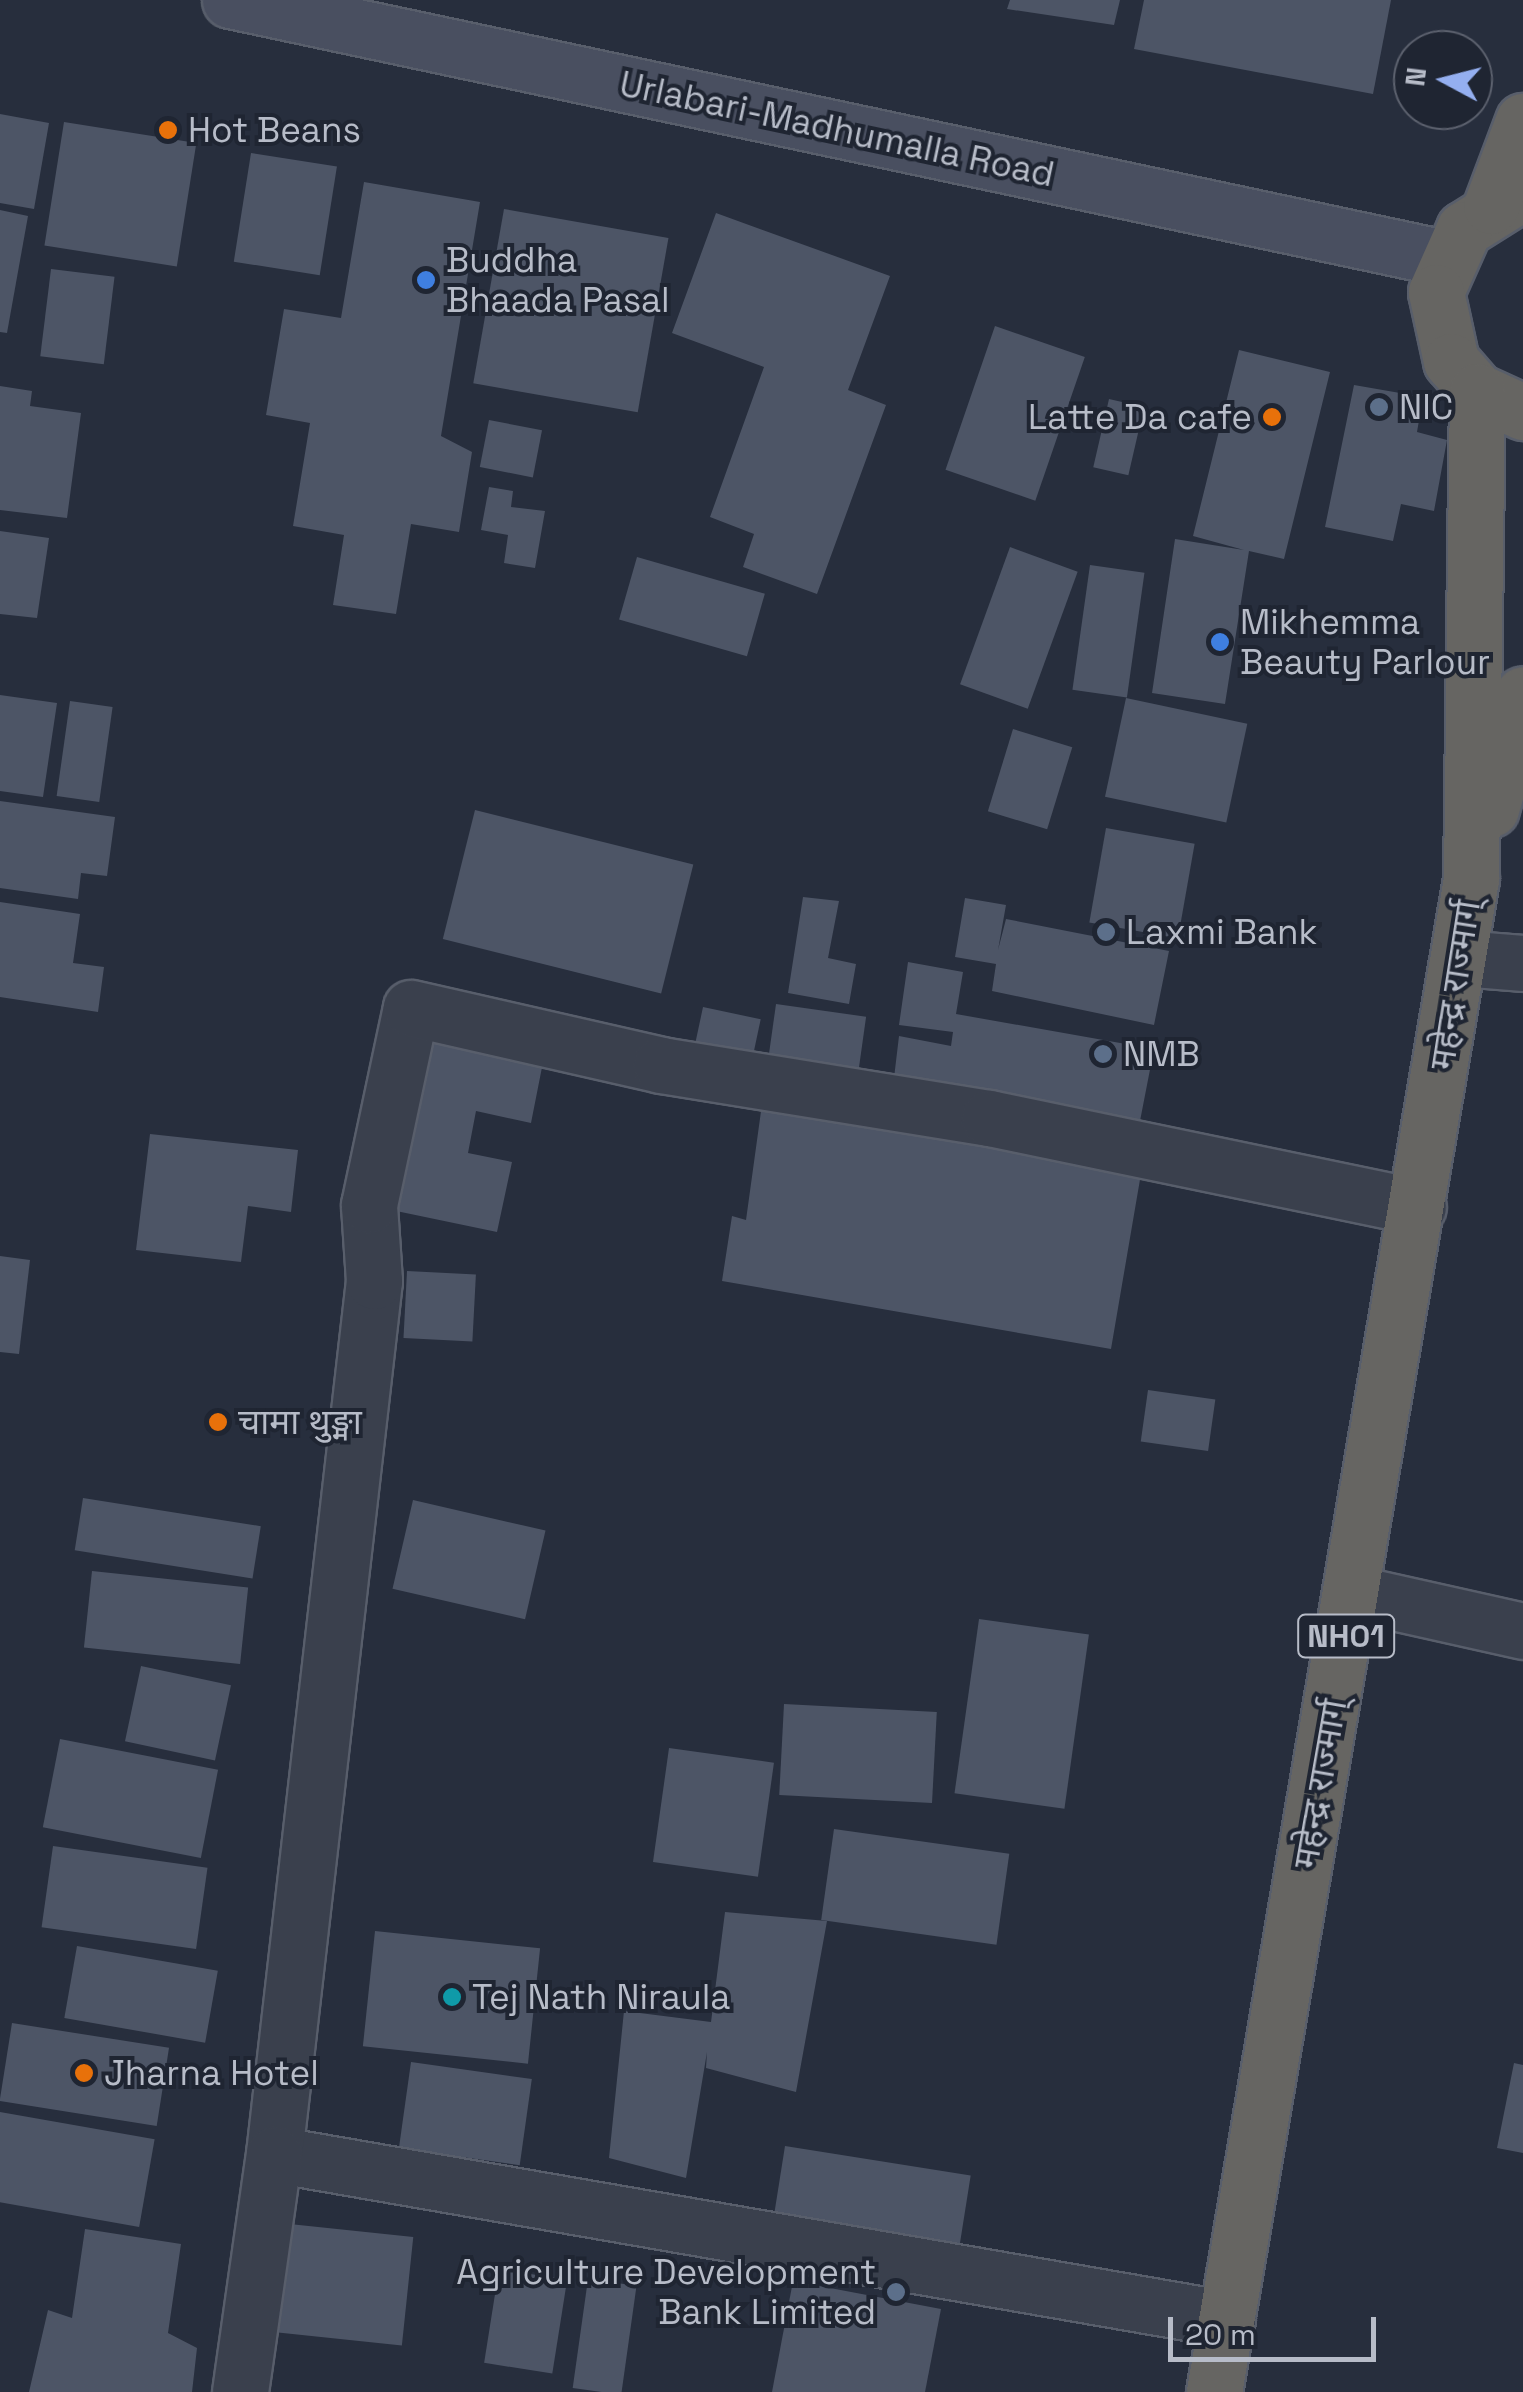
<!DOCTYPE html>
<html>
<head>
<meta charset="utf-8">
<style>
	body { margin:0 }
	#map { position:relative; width:1523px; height:2392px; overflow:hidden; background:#272e3d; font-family:"Space Grotesk","Noto Sans Devanagari",sans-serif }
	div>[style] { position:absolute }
	.building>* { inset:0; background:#4d5566; transform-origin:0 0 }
	.roads { filter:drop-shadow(2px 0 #585e6b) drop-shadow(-2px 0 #585e6b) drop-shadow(0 2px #585e6b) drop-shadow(0 -2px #585e6b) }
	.minor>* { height:55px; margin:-27.5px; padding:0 27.5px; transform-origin:27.5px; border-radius:27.5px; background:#3a404d }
	.tertiary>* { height:55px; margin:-27.5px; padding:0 27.5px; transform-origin:27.5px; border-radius:27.5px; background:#3a404d }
	.secondary>* { height:55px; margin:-27.5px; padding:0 27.5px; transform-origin:27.5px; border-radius:27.5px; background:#494f60 }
	.trunk>* { height:55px; margin:-27.5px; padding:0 27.5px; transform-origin:27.5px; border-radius:27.5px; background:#666562 }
	.dots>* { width:28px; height:28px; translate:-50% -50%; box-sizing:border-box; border:5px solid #1f2532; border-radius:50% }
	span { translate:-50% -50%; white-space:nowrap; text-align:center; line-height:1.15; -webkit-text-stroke:8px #1f2532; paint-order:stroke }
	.shield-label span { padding:2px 8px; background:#1f2532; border:2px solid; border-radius:8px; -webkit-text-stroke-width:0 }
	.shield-label { font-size:32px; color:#b7bcc8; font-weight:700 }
	.street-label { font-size:35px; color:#b7bcc8 }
	.poi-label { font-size:35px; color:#b7bcc8 }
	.left { translate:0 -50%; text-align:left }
	.right { translate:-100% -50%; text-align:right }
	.north { position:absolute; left:1393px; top:30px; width:100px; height:100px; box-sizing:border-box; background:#1f2532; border:2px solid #5c616e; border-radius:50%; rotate:277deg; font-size:28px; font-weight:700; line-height:40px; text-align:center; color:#b7bcc8 }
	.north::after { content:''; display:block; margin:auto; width:35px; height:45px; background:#94aff0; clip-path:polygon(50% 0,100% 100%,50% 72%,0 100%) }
	.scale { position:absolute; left:1168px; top:2317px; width:208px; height:45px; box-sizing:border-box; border:5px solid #b7bcc8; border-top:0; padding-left:12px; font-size:30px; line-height:35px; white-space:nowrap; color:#b7bcc8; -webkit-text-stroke:8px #1f2532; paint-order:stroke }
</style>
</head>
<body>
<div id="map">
	<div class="building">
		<i style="clip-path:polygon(1010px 0,1120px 0,1114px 25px,1007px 9px)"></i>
		<i style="clip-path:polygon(1144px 0,1391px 0,1373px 94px,1134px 49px)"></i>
		<i style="clip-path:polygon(0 114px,49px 123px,34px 209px,0 203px)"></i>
		<i style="left:64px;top:122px;width:134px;height:125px;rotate:9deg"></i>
		<i style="left:251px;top:153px;width:87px;height:110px;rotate:9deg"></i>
		<i style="clip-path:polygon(364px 182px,480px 202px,441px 436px,472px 452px,459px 532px,411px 524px,396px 614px,333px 605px,344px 535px,293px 526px,310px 423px,266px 415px,284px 309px,341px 318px)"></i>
		<i style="left:504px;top:209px;width:167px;height:177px;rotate:10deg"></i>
		<i style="clip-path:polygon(0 210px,28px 216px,7px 333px,0 332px)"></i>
		<i style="clip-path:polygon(716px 213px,890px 276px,848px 390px,886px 405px,817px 594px,743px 567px,754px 534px,710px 517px,764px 367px,672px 333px)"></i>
		<i style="left:51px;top:269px;width:64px;height:88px;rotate:7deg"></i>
		<i style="left:995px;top:326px;width:95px;height:152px;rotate:19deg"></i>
		<i style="clip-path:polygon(1239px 350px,1330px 372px,1284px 559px,1249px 551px,1225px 704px,1152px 693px,1175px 539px,1244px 550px,1193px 536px)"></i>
		<i style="clip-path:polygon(1354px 385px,1423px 397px,1417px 432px,1447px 440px,1434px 511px,1401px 504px,1393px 541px,1325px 527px)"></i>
		<i style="clip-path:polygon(0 386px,32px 391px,30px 406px,81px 413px,67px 518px,0 510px)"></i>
		<i style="left:1109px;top:399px;width:36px;height:70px;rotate:13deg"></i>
		<i style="left:489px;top:420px;width:54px;height:48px;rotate:11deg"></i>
		<i style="clip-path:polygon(489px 487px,513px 491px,511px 507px,545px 511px,535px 568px,504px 563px,508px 535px,481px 530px)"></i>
		<i style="clip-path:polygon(0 531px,49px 538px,37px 618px,0 614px)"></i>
		<i style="left:1010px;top:547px;width:72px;height:146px;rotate:20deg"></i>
		<i style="left:637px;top:557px;width:133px;height:65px;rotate:16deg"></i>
		<i style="left:1090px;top:565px;width:55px;height:126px;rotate:8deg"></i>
		<i style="clip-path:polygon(0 695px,57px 703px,43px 797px,0 791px)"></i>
		<i style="left:1126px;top:698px;width:124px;height:101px;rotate:12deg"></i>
		<i style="left:70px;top:701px;width:43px;height:96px;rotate:8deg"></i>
		<i style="left:1013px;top:729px;width:62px;height:86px;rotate:17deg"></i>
		<i style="clip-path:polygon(0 801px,115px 817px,107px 876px,81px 873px,78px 899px,0 888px)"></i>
		<i style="left:475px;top:810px;width:225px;height:133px;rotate:14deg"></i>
		<i style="left:1106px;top:828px;width:90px;height:96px;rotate:10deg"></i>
		<i style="clip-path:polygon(803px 897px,839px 901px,828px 958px,856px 964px,849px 1004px,788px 993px)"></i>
		<i style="clip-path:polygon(965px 898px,1006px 905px,998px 950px,1006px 919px,1169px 951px,1154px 1025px,992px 991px,996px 964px,955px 957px)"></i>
		<i style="clip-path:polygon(0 902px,80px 914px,73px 963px,104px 967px,98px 1012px,0 997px)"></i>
		<i style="clip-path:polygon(908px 962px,963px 972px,956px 1014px,1154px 1049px,1140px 1121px,894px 1078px,899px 1036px,951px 1046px,953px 1032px,899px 1025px)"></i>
		<i style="left:776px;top:1004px;width:91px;height:65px;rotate:8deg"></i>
		<i style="left:703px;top:1007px;width:59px;height:42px;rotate:12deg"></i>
		<i style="clip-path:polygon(416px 1021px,546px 1047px,531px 1123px,476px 1111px,468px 1153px,512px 1162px,497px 1232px,377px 1207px)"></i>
		<i style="clip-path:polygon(762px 1104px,1143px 1162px,1111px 1349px,722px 1281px,732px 1216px,746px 1220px)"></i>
		<i style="clip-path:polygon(150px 1134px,298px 1150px,291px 1212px,248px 1206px,241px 1262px,136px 1250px)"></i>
		<i style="clip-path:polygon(0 1256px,30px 1260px,19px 1354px,0 1352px)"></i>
		<i style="left:407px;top:1271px;width:69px;height:67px;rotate:3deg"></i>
		<i style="left:1148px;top:1390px;width:68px;height:52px;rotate:8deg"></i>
		<i style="left:83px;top:1498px;width:180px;height:53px;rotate:9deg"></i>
		<i style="left:413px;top:1500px;width:136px;height:91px;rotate:13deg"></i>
		<i style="left:92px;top:1571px;width:157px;height:77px;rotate:6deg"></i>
		<i style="left:979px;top:1619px;width:111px;height:176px;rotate:8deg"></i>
		<i style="left:141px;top:1666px;width:92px;height:77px;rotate:12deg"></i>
		<i style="left:784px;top:1704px;width:153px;height:91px;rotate:3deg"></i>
		<i style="left:60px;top:1739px;width:161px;height:90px;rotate:11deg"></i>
		<i style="left:669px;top:1748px;width:106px;height:115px;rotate:8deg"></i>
		<i style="left:834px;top:1829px;width:177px;height:92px;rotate:8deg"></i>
		<i style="left:53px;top:1846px;width:156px;height:82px;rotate:8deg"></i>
		<i style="clip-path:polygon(725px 1912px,827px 1921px,796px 2092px,706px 2068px,707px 2052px,686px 2178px,609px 2158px,624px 2011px,711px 2022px)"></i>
		<i style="left:375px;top:1931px;width:166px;height:116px;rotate:6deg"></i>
		<i style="left:77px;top:1946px;width:143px;height:73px;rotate:10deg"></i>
		<i style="left:12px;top:2023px;width:159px;height:79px;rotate:9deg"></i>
		<i style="left:411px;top:2062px;width:122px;height:87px;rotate:8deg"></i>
		<i style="clip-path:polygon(1514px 2063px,1523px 2065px,1523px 2153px,1497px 2148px)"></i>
		<i style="left:0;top:2112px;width:157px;height:89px;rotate:10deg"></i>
		<i style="left:785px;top:2146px;width:188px;height:75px;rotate:9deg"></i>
		<i style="left:280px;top:2223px;width:134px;height:109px;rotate:6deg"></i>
		<i style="clip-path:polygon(85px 2229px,181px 2244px,168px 2333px,197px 2348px,192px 2392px,29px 2392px,48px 2310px,72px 2318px)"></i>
		<i style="left:499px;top:2269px;width:69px;height:95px;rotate:9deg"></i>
		<i style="left:588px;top:2279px;width:49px;height:110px;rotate:8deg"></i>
		<i style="clip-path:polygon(793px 2281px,941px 2309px,925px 2392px,772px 2392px)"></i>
	</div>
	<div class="roads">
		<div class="minor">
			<i style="left:1461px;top:958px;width:62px;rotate:4.6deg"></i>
			<i style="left:1227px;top:2319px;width:967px;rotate:-170.18deg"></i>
			<i style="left:274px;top:2154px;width:879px;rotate:-83.47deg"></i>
			<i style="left:374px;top:1281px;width:76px;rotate:-93.8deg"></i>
			<i style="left:369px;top:1205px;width:201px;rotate:-78deg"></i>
			<i style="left:411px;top:1008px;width:256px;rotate:12.8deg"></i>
			<i style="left:661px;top:1065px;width:332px;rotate:9.2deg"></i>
			<i style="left:989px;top:1118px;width:438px;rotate:11.7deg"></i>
			<i style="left:240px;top:2392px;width:240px;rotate:-81.9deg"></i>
		</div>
		<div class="tertiary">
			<i style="left:1353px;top:1593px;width:174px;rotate:12.6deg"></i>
		</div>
		<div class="secondary">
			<i style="left:230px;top:0;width:1241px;rotate:12deg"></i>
		</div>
		<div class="trunk">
			<i style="left:1523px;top:192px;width:70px;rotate:147.9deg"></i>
			<i style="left:1464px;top:229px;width:69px;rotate:114deg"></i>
			<i style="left:1436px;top:292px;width:71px;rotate:77.7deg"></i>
			<i style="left:1451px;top:361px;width:40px;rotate:49deg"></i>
			<i style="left:1477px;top:391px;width:51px;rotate:24.5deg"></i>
			<i style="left:1491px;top:206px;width:91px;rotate:-69.4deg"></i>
			<i style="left:1491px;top:809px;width:119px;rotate:-74.5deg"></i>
			<i style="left:1214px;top:2392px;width:1535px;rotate:-80.36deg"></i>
			<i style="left:1471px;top:879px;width:488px;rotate:-89.3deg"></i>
		</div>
	</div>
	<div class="dots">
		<i style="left:168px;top:130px;background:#e8710a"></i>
		<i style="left:426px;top:280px;background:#3f7fe0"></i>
		<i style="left:1379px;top:407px;background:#5c6f8a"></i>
		<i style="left:1272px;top:417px;background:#e8710a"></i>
		<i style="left:1220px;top:642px;background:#3f7fe0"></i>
		<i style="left:1106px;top:932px;background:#5c6f8a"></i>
		<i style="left:1103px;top:1054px;background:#5c6f8a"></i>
		<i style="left:218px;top:1422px;background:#e8710a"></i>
		<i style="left:452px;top:1997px;background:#0f9aa8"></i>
		<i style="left:84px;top:2073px;background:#e8710a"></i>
		<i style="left:896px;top:2292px;background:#5c6f8a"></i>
	</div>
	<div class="shield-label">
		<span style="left:1346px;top:1636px">NH01</span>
	</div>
	<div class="street-label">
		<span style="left:837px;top:129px;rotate:12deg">Urlabari-Madhumalla Road</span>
		<span style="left:1455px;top:985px;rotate:-81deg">महेन्द्र राज्मार्ग्</span>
		<span style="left:1320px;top:1784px;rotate:-80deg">महेन्द्र राज्मार्ग्</span>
	</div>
	<div class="poi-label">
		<span class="left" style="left:188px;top:130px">Hot Beans</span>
		<span class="left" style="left:446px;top:280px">Buddha<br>Bhaada Pasal</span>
		<span class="left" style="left:1399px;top:407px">NIC</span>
		<span class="right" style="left:1252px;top:417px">Latte Da cafe</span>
		<span class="left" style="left:1240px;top:642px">Mikhemma<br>Beauty Parlour</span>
		<span class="left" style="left:1126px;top:932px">Laxmi Bank</span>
		<span class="left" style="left:1123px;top:1054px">NMB</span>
		<span class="left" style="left:238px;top:1422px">चामा थुङ्मा</span>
		<span class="left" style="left:472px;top:1997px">Tej Nath Niraula</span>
		<span class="left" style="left:104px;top:2073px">Jharna Hotel</span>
		<span class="right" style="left:876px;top:2292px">Agriculture Development<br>Bank Limited</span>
	</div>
	<div class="north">N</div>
	<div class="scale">20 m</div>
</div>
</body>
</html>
